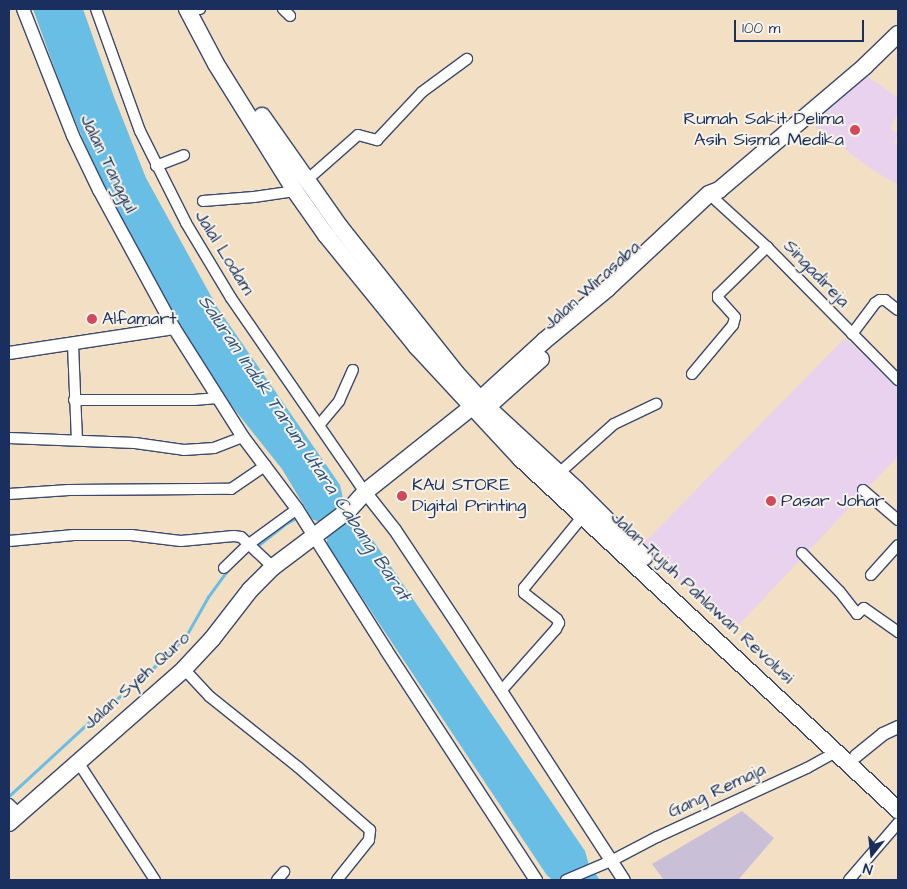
<!DOCTYPE html>
<html>
<head>
<meta charset="utf-8">
<style>
	body { margin:0 }
	#map { position:relative; width:907px; height:889px; overflow:hidden; background:#f3dfc3; font-family:"Architects Daughter",sans-serif }
	div>[style] { position:absolute }
	.built>* { inset:0; background:#e8d2ee }
	.industrial>* { inset:0; background:#c9bfd7 }
	.water>* { inset:0; background:#68bee5 }
	.stream>* { height:2.5px; margin:-1.25px; padding:0 1.25px; transform-origin:1.25px; border-radius:1.25px; background:#68bee5 }
	.roads { filter:drop-shadow(1px 0 #3b496d) drop-shadow(-1px 0 #3b496d) drop-shadow(0 1px #3b496d) drop-shadow(0 -1px #3b496d) }
	.minor>* { height:10px; margin:-5px; padding:0 5px; transform-origin:5px; border-radius:5px; background:#fff }
	.tertiary>* { height:12px; margin:-6px; padding:0 6px; transform-origin:6px; border-radius:6px; background:#fff }
	.primary>* { height:16px; margin:-8px; padding:0 8px; transform-origin:8px; border-radius:8px; background:#fff }
	.dots>* { width:14px; height:14px; translate:-50% -50%; box-sizing:border-box; border:2px solid #f7f3e8; border-radius:50% }
	span { translate:-50% -50%; white-space:nowrap; text-align:center; line-height:1.15; -webkit-text-stroke:4px #f7f3e8; paint-order:stroke }
	.poi-label { font-size:18px; color:#1b2f5e }
	.right { translate:-100% -50%; text-align:right }
	.left { translate:0 -50%; text-align:left }
	.street-label { font-size:18px; color:#1b2f5e }
	.water-label { font-size:19px; color:#2e5380; font-style:italic }
	.frame { position:absolute; inset:0; border:10px solid #1b2f5e; pointer-events:none }
	.north { position:absolute; left:847px; top:829px; width:50px; height:50px; -webkit-text-stroke:4px #f7f3e8; paint-order:stroke; rotate:196deg; font-size:14px; font-weight:700; line-height:20px; text-align:center; color:#1b2f5e }
	.north::after { content:''; display:block; margin:auto; width:18px; height:22px; background:#1b2f5e; clip-path:polygon(50% 0,100% 100%,50% 72%,0 100%) }
	.scale { position:absolute; left:734px; top:20px; width:130px; height:22px; box-sizing:border-box; border:2px solid #1b2f5e; border-top:0; padding-left:6px; font-size:15px; line-height:18px; white-space:nowrap; color:#1b2f5e; -webkit-text-stroke:4px #f7f3e8; paint-order:stroke }
</style>
</head>
<body>
<div id="map">
	<div class="built">
		<i style="clip-path:polygon(863px 73px,898px 98px,898px 113px,890px 129px,898px 133px,894px 142px,898px 146px,898px 185px,871px 169px,807px 120px)"></i>
		<i style="clip-path:polygon(845px 338px,898px 385px,898px 456px,734px 630px,641px 546px)"></i>
	</div>
	<div class="industrial">
		<i style="clip-path:polygon(742px 811px,774px 838px,738px 880px,664px 880px,652px 864px)"></i>
	</div>
	<div class="water">
		<i style="clip-path:polygon(33px 9px,83px 9px,114px 97px,146px 178px,217px 307px,340px 485px,344px 503px,353px 521px,368px 533px,585px 851px,589px 865px,600px 880px,552px 880px,546px 874px,327px 545px,327px 538px,319px 522px,312px 519px,282px 469px,223px 395px,177px 325px,102px 185px,63px 92px)"></i>
	</div>
	<div class="stream">
		<i style="left:256px;top:547px;width:39px;rotate:-38deg"></i>
		<i style="left:287px;top:523px;width:13px;rotate:-29deg"></i>
		<i style="left:9px;top:796px;width:108px;rotate:-42.7deg"></i>
		<i style="left:88px;top:723px;width:80px;rotate:-39.9deg"></i>
		<i style="left:149px;top:672px;width:52px;rotate:-44.2deg"></i>
		<i style="left:186px;top:636px;width:45px;rotate:-60.6deg"></i>
		<i style="left:208px;top:597px;width:32px;rotate:-54deg"></i>
	</div>
	<div class="roads">
		<div class="minor">
			<i style="left:96px;top:9px;width:130px;rotate:70.2deg"></i>
			<i style="left:140px;top:131px;width:103px;rotate:63.4deg"></i>
			<i style="left:186px;top:223px;width:87px;rotate:59deg"></i>
			<i style="left:231px;top:298px;width:236px;rotate:55.4deg"></i>
			<i style="left:199px;top:9px;width:1px"></i>
			<i style="left:283px;top:9px;width:10px;rotate:45deg"></i>
			<i style="left:156px;top:166px;width:30px;rotate:-21deg"></i>
			<i style="left:307px;top:180px;width:68px;rotate:-41.4deg"></i>
			<i style="left:358px;top:135px;width:20px;rotate:15deg"></i>
			<i style="left:377px;top:140px;width:66px;rotate:-46.8deg"></i>
			<i style="left:422px;top:92px;width:56px;rotate:-36.3deg"></i>
			<i style="left:709px;top:194px;width:79px;rotate:42.4deg"></i>
			<i style="left:767px;top:247px;width:187px;rotate:45.4deg"></i>
			<i style="left:203px;top:201px;width:51px;rotate:-4.5deg"></i>
			<i style="left:254px;top:197px;width:41px;rotate:-8.3deg"></i>
			<i style="left:852px;top:334px;width:39px;rotate:-53deg"></i>
			<i style="left:875px;top:303px;width:6px;rotate:-31deg"></i>
			<i style="left:880px;top:300px;width:5px"></i>
			<i style="left:885px;top:300px;width:16px;rotate:38deg"></i>
			<i style="left:73px;top:345px;width:95px;rotate:87.6deg"></i>
			<i style="left:692px;top:374px;width:64px;rotate:-50.1deg"></i>
			<i style="left:733px;top:325px;width:8px;rotate:-76deg"></i>
			<i style="left:735px;top:317px;width:25px;rotate:-132deg"></i>
			<i style="left:718px;top:298px;width:3px;rotate:-90deg"></i>
			<i style="left:718px;top:295px;width:69px;rotate:-44.4deg"></i>
			<i style="left:74px;top:400px;width:120px"></i>
			<i style="left:194px;top:400px;width:24px;rotate:-5deg"></i>
			<i style="left:320px;top:424px;width:30px;rotate:-50deg"></i>
			<i style="left:339px;top:401px;width:34px;rotate:-66deg"></i>
			<i style="left:9px;top:438px;width:126px;rotate:2.3deg"></i>
			<i style="left:135px;top:443px;width:49px;rotate:8.1deg"></i>
			<i style="left:184px;top:450px;width:30px;rotate:-4deg"></i>
			<i style="left:214px;top:448px;width:31px;rotate:-21deg"></i>
			<i style="left:558px;top:474px;width:75px;rotate:-41.8deg"></i>
			<i style="left:614px;top:424px;width:47px;rotate:-25.5deg"></i>
			<i style="left:863px;top:490px;width:46px;rotate:40.6deg"></i>
			<i style="left:9px;top:494px;width:60px;rotate:-3.8deg"></i>
			<i style="left:69px;top:490px;width:162px;rotate:-0.4deg"></i>
			<i style="left:231px;top:489px;width:42px;rotate:-34.4deg"></i>
			<i style="left:9px;top:541px;width:65px;rotate:-5.3deg"></i>
			<i style="left:74px;top:535px;width:57px"></i>
			<i style="left:131px;top:535px;width:50px;rotate:6.8deg"></i>
			<i style="left:181px;top:541px;width:53px;rotate:-5.4deg"></i>
			<i style="left:234px;top:536px;width:7px;rotate:8deg"></i>
			<i style="left:241px;top:537px;width:44px;rotate:43.2deg"></i>
			<i style="left:802px;top:553px;width:54px;rotate:45.7deg"></i>
			<i style="left:840px;top:592px;width:28px;rotate:52deg"></i>
			<i style="left:857px;top:614px;width:9px;rotate:-41deg"></i>
			<i style="left:864px;top:608px;width:42px;rotate:35.2deg"></i>
			<i style="left:224px;top:568px;width:35px;rotate:-44deg"></i>
			<i style="left:249px;top:544px;width:59px;rotate:-36.1deg"></i>
			<i style="left:871px;top:575px;width:40px;rotate:-48deg"></i>
			<i style="left:184px;top:669px;width:37px;rotate:47deg"></i>
			<i style="left:209px;top:696px;width:114px;rotate:38.6deg"></i>
			<i style="left:298px;top:767px;width:96px;rotate:41.2deg"></i>
			<i style="left:370px;top:830px;width:10px;rotate:96deg"></i>
			<i style="left:369px;top:840px;width:51px;rotate:128.7deg"></i>
			<i style="left:501px;top:691px;width:83px;rotate:-48.4deg"></i>
			<i style="left:556px;top:629px;width:7px;rotate:-63deg"></i>
			<i style="left:559px;top:623px;width:4px;rotate:-117deg"></i>
			<i style="left:557px;top:619px;width:42px;rotate:-141.8deg"></i>
			<i style="left:524px;top:593px;width:5px;rotate:-90deg"></i>
			<i style="left:524px;top:588px;width:93px;rotate:-50.7deg"></i>
			<i style="left:78px;top:762px;width:141px;rotate:56.9deg"></i>
			<i style="left:9px;top:804px;width:14px;rotate:45deg"></i>
			<i style="left:277px;top:880px;width:11px;rotate:-49deg"></i>
			<i style="left:566px;top:880px;width:49px;rotate:-22.9deg"></i>
			<i style="left:611px;top:861px;width:52px;rotate:-27.6deg"></i>
			<i style="left:657px;top:837px;width:165px;rotate:-24.7deg"></i>
			<i style="left:807px;top:768px;width:33px;rotate:-29deg"></i>
			<i style="left:849px;top:880px;width:75px;rotate:-49.3deg"></i>
		</div>
		<div class="tertiary">
			<i style="left:23px;top:9px;width:136px;rotate:68.5deg"></i>
			<i style="left:73px;top:136px;width:60px;rotate:64.3deg"></i>
			<i style="left:99px;top:190px;width:157px;rotate:61.5deg"></i>
			<i style="left:174px;top:328px;width:129px;rotate:57.7deg"></i>
			<i style="left:243px;top:437px;width:90px;rotate:53.1deg"></i>
			<i style="left:297px;top:509px;width:167px;rotate:57.7deg"></i>
			<i style="left:386px;top:650px;width:275px;rotate:56.9deg"></i>
			<i style="left:9px;top:353px;width:167px;rotate:-8.6deg"></i>
			<i style="left:365px;top:492px;width:48px;rotate:51.7deg"></i>
			<i style="left:395px;top:530px;width:121px;rotate:56.4deg"></i>
			<i style="left:462px;top:631px;width:297px;rotate:57deg"></i>
			<i style="left:856px;top:756px;width:35px;rotate:-39deg"></i>
			<i style="left:883px;top:734px;width:17px;rotate:-25deg"></i>
		</div>
		<div class="primary">
			<i style="left:187px;top:9px;width:62px;rotate:62.2deg"></i>
			<i style="left:216px;top:64px;width:150px;rotate:58.1deg"></i>
			<i style="left:295px;top:191px;width:54px;rotate:54.8deg"></i>
			<i style="left:326px;top:235px;width:144px;rotate:50.9deg"></i>
			<i style="left:417px;top:347px;width:151px;rotate:47.1deg"></i>
			<i style="left:520px;top:458px;width:517px;rotate:42.96deg"></i>
			<i style="left:262px;top:116px;width:136px;rotate:54.9deg"></i>
			<i style="left:340px;top:227px;width:186px;rotate:51.5deg"></i>
			<i style="left:456px;top:373px;width:46px;rotate:47.6deg"></i>
			<i style="left:487px;top:407px;width:122px;rotate:42.7deg"></i>
			<i style="left:577px;top:490px;width:95px;rotate:45deg"></i>
			<i style="left:485px;top:409px;width:75px;rotate:-41.8deg"></i>
			<i style="left:9px;top:823px;width:233px;rotate:-41.3deg"></i>
			<i style="left:184px;top:669px;width:41px;rotate:-47deg"></i>
			<i style="left:212px;top:639px;width:62px;rotate:-52.2deg"></i>
			<i style="left:250px;top:590px;width:33px;rotate:-45deg"></i>
			<i style="left:273px;top:567px;width:95px;rotate:-36.9deg"></i>
			<i style="left:349px;top:510px;width:24px;rotate:-48deg"></i>
			<i style="left:365px;top:492px;width:137px;rotate:-38.5deg"></i>
			<i style="left:472px;top:407px;width:98px;rotate:-42.5deg"></i>
			<i style="left:544px;top:341px;width:82px;rotate:-39.5deg"></i>
			<i style="left:607px;top:289px;width:139px;rotate:-43deg"></i>
			<i style="left:709px;top:194px;width:11px;rotate:-22deg"></i>
			<i style="left:719px;top:190px;width:192px;rotate:-40.3deg"></i>
			<i style="left:865px;top:66px;width:46px;rotate:-44.1deg"></i>
		</div>
	</div>
	<div class="dots">
		<i style="left:855px;top:130px;background:#d1495b"></i>
		<i style="left:92px;top:319px;background:#d1495b"></i>
		<i style="left:402px;top:496px;background:#d1495b"></i>
		<i style="left:771px;top:501px;background:#d1495b"></i>
	</div>
	<div class="poi-label">
		<span class="right" style="left:844px;top:130px">Rumah Sakit Delima<br>Asih Sisma Medika</span>
		<span class="left" style="left:102px;top:319px">Alfamart</span>
		<span class="left" style="left:412px;top:496px">KAU STORE<br>Digital Printing</span>
		<span class="left" style="left:781px;top:501px">Pasar Johar</span>
	</div>
	<div class="street-label">
		<span style="left:108px;top:164px;rotate:64deg">Jalan Tanggul</span>
		<span style="left:224px;top:253px;rotate:58deg">Jalal Lodam</span>
		<span style="left:816px;top:274px;rotate:46deg">Singadireja</span>
		<span style="left:592px;top:286px;rotate:-42deg">Jalan Wirasaba</span>
		<span style="left:702px;top:598px;rotate:43deg">Jalan Tujuh Pahlawan Revolusi</span>
		<span style="left:137px;top:681px;rotate:-42deg">Jalan Syeh Quro</span>
		<span style="left:717px;top:791px;rotate:-25deg">Gang Remaja</span>
	</div>
	<div class="water-label">
		<span style="left:304px;top:448px;rotate:56deg">Saluran Induk Tarum Utara Cabang Barat</span>
	</div>
	<div class="frame"></div>
	<div class="north">N</div>
	<div class="scale">100 m</div>
</div>
</body>
</html>
